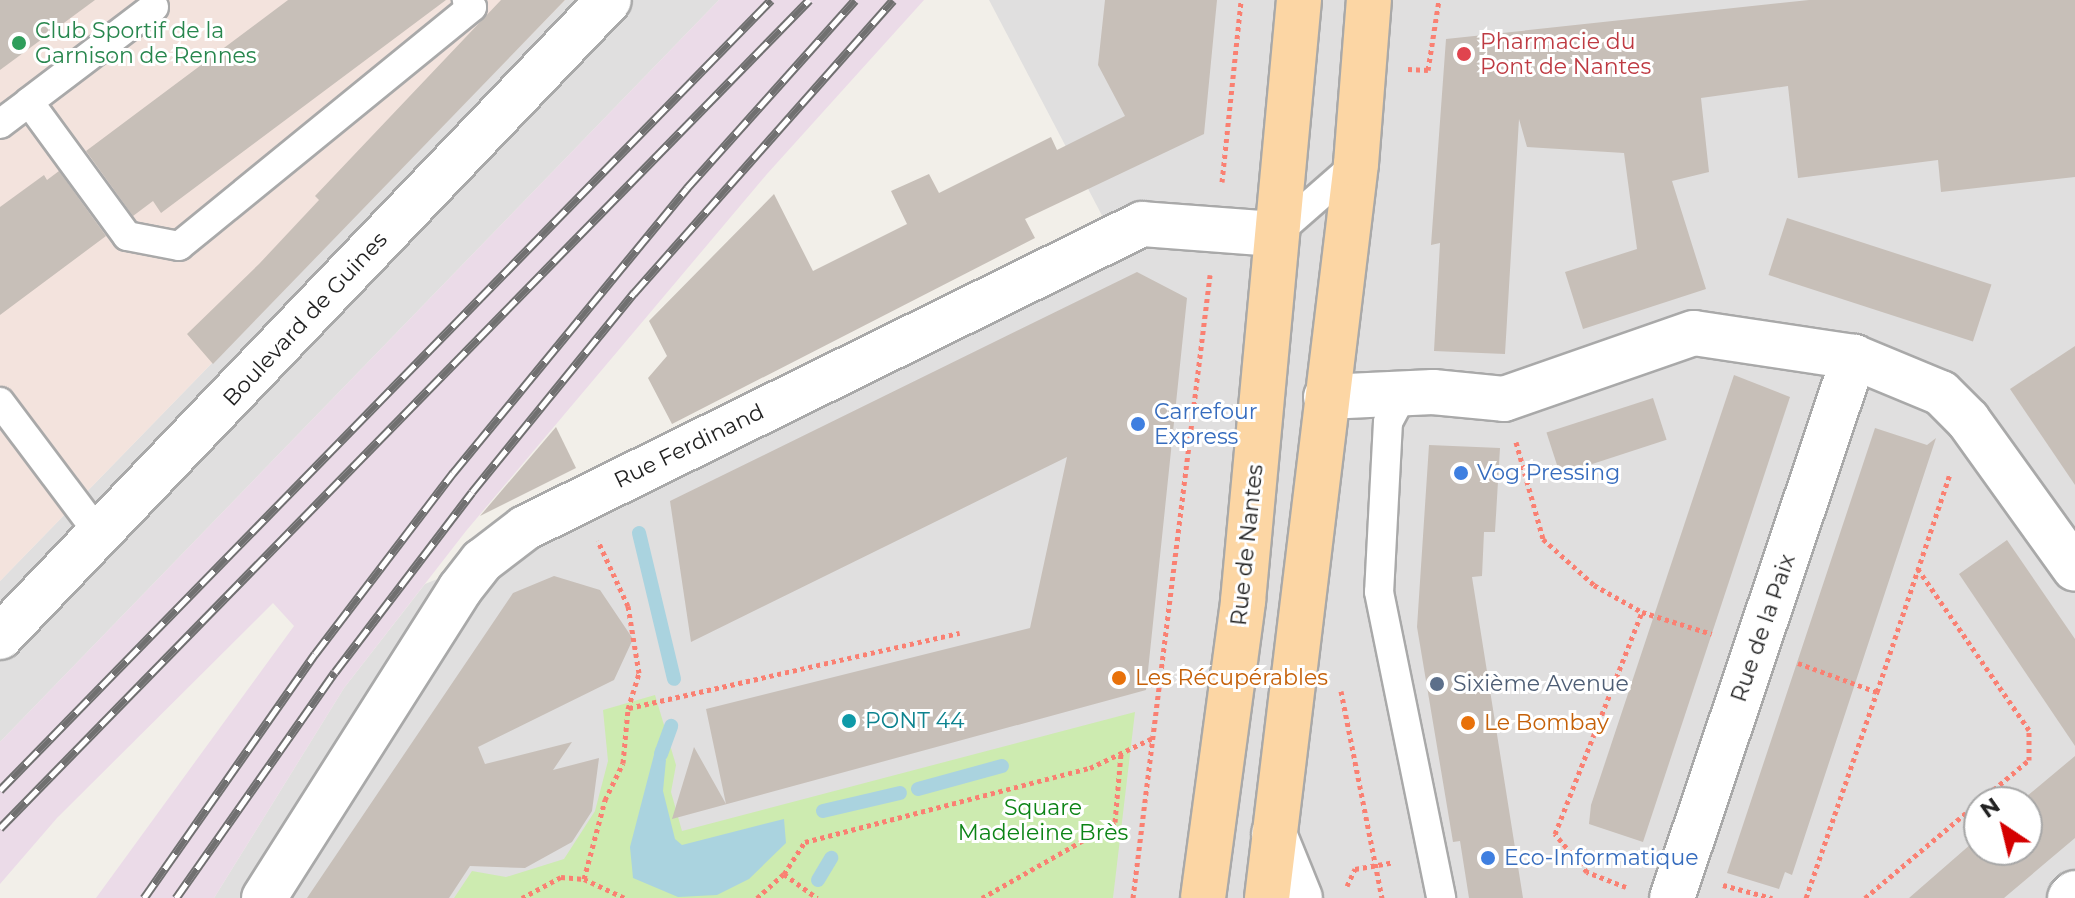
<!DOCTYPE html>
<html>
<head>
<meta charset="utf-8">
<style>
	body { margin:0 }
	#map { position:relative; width:2075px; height:898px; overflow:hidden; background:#f2efe9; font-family:Montserrat,sans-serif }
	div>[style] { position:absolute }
	.residential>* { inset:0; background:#e0dfdf }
	.industrial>* { inset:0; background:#ebdbe8 }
	.military>* { inset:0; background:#f3e3dd }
	.grass>* { inset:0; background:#cdebb0 }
	.water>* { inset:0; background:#aad3df }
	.stream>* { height:14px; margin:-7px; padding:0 7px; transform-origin:7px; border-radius:7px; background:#aad3df }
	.building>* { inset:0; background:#c7bfb8; transform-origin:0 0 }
	.path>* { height:5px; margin-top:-2.5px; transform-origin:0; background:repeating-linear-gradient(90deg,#fa8072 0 4px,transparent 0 8px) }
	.roads { filter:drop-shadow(2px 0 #a9a9a9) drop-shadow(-2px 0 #a9a9a9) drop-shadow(0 2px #a9a9a9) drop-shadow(0 -2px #a9a9a9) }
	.service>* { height:28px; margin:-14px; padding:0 14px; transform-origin:14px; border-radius:14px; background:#fff }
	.minor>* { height:44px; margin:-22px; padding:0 22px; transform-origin:22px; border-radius:22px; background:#fff }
	.tertiary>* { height:44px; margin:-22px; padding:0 22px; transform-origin:22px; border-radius:22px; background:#fff }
	.primary>* { height:44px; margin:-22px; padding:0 22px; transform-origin:22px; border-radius:22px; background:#fcd6a4 }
	.rail>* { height:9px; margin-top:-4.5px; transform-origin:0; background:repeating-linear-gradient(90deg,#fff 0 18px,#707070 0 36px); box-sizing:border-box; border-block:2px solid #707070 }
	.dots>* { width:22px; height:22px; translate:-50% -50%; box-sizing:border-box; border:4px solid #fff; border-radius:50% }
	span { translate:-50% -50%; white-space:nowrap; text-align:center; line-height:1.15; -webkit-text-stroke:6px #fff; paint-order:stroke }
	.leisure-label { font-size:22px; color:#27864d }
	.left { translate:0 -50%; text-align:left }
	.health-label { font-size:22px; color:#be3a42 }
	.street-label { font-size:22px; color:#222 }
	.shop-label { font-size:22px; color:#366cbe }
	.food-label { font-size:22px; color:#c56008 }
	.service-label { font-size:22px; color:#4e5e75 }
	.culture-label { font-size:22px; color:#0d838f }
	.park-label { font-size:22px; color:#0c8416 }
	.north { position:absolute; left:1963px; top:786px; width:80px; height:80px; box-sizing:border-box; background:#fff; border:2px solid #a7a7a7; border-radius:50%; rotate:325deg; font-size:22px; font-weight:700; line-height:32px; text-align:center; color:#222 }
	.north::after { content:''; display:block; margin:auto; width:28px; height:36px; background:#d40000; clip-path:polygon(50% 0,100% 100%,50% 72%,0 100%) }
</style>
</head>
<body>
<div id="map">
	<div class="residential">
		<i style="clip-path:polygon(565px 0,719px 0,0 742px,0 581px)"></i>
		<i style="clip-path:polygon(evenodd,989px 0,2075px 0,2075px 898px,214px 898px,344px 688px,425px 584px,565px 527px,1118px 246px,989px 0,1979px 802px,2027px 802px,2027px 850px,1979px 850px,1979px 802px)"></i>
	</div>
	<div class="industrial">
		<i style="clip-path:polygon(719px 0,924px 0,767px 174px,466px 531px,344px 688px,214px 898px,96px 898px,294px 626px,273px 603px,57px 818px,0 884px,0 742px)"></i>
	</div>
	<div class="military">
		<i style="clip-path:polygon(0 0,565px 0,0 581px)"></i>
	</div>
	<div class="grass">
		<i style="clip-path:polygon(655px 695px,676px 765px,671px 792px,682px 831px,1135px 712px,1113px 898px,454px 898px,472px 871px,506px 877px,564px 859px,595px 811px,608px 761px,603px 710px)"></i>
	</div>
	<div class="water">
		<i style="clip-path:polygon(656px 747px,666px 760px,663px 791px,675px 839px,682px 845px,784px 819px,786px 843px,749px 879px,717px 895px,678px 897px,633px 878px,630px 847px)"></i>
	</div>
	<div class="stream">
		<i style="left:639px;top:533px;width:150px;rotate:76.5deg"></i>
		<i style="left:661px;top:754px;width:30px;rotate:-70deg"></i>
		<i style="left:918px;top:789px;width:87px;rotate:-15.3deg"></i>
		<i style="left:823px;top:811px;width:79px;rotate:-13.2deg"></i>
		<i style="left:818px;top:880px;width:26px;rotate:-59deg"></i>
	</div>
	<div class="building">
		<i style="clip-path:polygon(0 0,95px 0,0 70px)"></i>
		<i style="clip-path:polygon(288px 0,446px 0,161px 213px,153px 201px,133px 216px,86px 151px)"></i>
		<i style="clip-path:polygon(501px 0,565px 0,213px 364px,187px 334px,259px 264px,319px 200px,315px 196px)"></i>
		<i style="clip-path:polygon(1105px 0,1217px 0,1204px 134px,1025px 219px,1035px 238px,672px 424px,648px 378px,667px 356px,649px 321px,774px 194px,813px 271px,907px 224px,891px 191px,929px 174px,939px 193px,1051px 137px,1057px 150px,1125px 116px,1098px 65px)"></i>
		<i style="clip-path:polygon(1809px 0,2075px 0,2075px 177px,1941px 192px,1938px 160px,1798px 178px,1788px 86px,1701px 98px,1709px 172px,1672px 181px,1706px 289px,1583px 329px,1565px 272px,1637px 249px,1624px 153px,1527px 147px,1519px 119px,1505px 354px,1434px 351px,1440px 243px,1431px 245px,1446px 39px)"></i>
		<i style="clip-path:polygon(59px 171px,106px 236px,0 315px,0 207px,44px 175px,47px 180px)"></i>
		<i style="left:1787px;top:218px;width:215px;height:60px;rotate:18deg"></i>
		<i style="clip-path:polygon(1137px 272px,1187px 298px,1146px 690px,672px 819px,694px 747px,726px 804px,706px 709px,1030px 628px,1067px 457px,691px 642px,670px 501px)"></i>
		<i style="clip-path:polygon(2075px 346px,2075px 485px,2010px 389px)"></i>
		<i style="clip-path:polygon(1734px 375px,1790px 397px,1643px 842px,1589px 824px,1591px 805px)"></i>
		<i style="left:1653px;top:398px;width:44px;height:112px;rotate:72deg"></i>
		<i style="clip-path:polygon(556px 427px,576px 468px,480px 516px)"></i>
		<i style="clip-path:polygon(1875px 428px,1927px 445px,1936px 438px,1792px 875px,1785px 872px,1779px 889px,1727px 873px)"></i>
		<i style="clip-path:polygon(1429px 445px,1500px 448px,1495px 532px,1484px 532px,1482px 576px,1472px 577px,1523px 898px,1469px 898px,1460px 841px,1453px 842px,1417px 627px)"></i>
		<i style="clip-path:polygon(2007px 540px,2075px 639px,2075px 746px,1959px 574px)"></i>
		<i style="clip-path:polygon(554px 576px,600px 590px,633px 639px,614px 680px,478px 747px,485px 764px,572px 742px,553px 770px,599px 758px,592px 811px,572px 842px,525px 868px,470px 866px,449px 898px,307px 898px,513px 593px)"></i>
		<i style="clip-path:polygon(2075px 756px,2075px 838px,2004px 898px,1909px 898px,1979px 837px,1979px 850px,2027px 850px,2027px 802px,2020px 802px)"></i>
	</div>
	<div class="path">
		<i style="left:1408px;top:69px;width:20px;rotate:3deg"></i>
		<i style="left:1428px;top:70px;width:71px;rotate:-81.1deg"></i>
		<i style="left:1222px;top:182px;width:183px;rotate:-84deg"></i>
		<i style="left:1516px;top:442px;width:101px;rotate:74.4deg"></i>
		<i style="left:1543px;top:539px;width:69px;rotate:42deg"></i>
		<i style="left:1594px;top:585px;width:55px;rotate:29.4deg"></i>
		<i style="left:1642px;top:612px;width:73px;rotate:17.4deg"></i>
		<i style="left:1798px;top:663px;width:84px;rotate:20.2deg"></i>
		<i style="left:1877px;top:692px;width:230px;rotate:-71.5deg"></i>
		<i style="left:1341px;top:691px;width:211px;rotate:78.8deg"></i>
		<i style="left:629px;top:708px;width:339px;rotate:-12.8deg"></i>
		<i style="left:784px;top:874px;width:41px;rotate:36deg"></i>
		<i style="left:584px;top:879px;width:82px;rotate:-75.1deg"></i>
		<i style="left:605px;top:800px;width:41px;rotate:-64.1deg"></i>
		<i style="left:623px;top:763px;width:54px;rotate:-84.7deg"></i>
		<i style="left:628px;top:709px;width:38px;rotate:-73deg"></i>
		<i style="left:639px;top:673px;width:68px;rotate:-99.3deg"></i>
		<i style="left:628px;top:606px;width:72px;rotate:-114.8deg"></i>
		<i style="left:1723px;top:885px;width:51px;rotate:14.9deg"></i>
		<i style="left:1347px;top:886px;width:19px;rotate:-65deg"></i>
		<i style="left:1355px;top:869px;width:39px;rotate:-10deg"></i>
		<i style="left:1626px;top:887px;width:42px;rotate:-159deg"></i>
		<i style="left:1587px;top:872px;width:50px;rotate:-130.1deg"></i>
		<i style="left:1555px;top:834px;width:238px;rotate:-68.6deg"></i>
		<i style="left:522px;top:898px;width:44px;rotate:-28.3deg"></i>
		<i style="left:561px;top:877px;width:23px;rotate:5deg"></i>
		<i style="left:584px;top:879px;width:45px;rotate:24.9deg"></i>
		<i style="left:757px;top:898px;width:36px;rotate:-42deg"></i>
		<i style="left:784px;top:874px;width:38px;rotate:-57deg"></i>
		<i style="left:805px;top:842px;width:294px;rotate:-14.6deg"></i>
		<i style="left:1090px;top:768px;width:70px;rotate:-25.5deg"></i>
		<i style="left:982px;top:898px;width:153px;rotate:-29.7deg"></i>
		<i style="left:1115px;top:822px;width:68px;rotate:-85deg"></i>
		<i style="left:1133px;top:898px;width:628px;rotate:-82.95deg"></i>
		<i style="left:1806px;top:898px;width:218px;rotate:-71deg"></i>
		<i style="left:1865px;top:898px;width:214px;rotate:-40.1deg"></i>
		<i style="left:2029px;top:760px;width:30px;rotate:-90deg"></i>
		<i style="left:2029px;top:730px;width:196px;rotate:-124.6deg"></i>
	</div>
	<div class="roads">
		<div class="service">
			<i style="left:154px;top:7px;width:157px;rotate:142.8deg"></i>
			<i style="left:29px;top:102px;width:166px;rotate:53.8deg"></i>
			<i style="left:127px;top:236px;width:53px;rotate:10.9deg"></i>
			<i style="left:179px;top:246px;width:378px;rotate:-39.2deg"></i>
			<i style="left:472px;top:7px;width:9px;rotate:-126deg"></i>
			<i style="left:0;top:124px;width:36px;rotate:-37deg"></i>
			<i style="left:1276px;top:234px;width:106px;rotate:-41.2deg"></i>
			<i style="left:1402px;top:396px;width:30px;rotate:118deg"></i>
			<i style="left:1388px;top:422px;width:170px;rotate:93deg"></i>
			<i style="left:1379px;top:592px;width:312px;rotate:78.5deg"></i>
			<i style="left:0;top:402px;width:165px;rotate:53.1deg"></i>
		</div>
		<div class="minor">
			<i style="left:1326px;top:397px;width:107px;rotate:-2.7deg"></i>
			<i style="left:1433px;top:392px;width:71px;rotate:5.6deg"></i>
			<i style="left:1504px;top:399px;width:201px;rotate:-19.2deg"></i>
			<i style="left:1694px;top:333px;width:162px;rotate:8.5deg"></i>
			<i style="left:1854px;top:357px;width:94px;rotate:22.5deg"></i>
			<i style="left:1941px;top:393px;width:38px;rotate:45deg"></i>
			<i style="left:1968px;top:420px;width:183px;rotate:54.3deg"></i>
			<i style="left:1274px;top:834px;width:69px;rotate:67.9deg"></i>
			<i style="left:264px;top:898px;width:366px;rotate:-57.6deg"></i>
			<i style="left:460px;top:589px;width:36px;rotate:-52deg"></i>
			<i style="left:482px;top:561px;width:54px;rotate:-37.5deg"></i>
			<i style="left:525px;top:528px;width:688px;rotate:-26.23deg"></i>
			<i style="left:1142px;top:224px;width:134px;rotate:4.3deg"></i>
			<i style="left:1672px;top:898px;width:571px;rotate:-71.41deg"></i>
			<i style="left:2070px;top:898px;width:7px;rotate:-45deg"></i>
		</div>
		<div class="tertiary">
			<i style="left:0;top:637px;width:881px;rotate:-46.29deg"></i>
		</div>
		<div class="primary">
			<i style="left:1203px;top:898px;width:300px;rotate:-82.3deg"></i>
			<i style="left:1243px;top:601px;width:604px;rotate:-84.68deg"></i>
			<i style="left:1267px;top:898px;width:739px;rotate:-83.09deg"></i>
			<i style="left:1356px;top:164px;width:165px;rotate:-85.5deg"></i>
		</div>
	</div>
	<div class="rail">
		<i style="left:0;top:790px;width:1104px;rotate:-45.7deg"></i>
		<i style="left:0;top:828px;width:1158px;rotate:-45.66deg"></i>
		<i style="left:144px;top:898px;width:298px;rotate:-55deg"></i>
		<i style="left:315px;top:654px;width:228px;rotate:-52.7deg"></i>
		<i style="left:453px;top:473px;width:369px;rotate:-50.6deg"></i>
		<i style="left:687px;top:188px;width:252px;rotate:-48.2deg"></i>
		<i style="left:176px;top:898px;width:276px;rotate:-54.9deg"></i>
		<i style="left:335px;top:672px;width:226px;rotate:-52.7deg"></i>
		<i style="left:472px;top:492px;width:257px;rotate:-50.9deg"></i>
		<i style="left:634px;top:293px;width:391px;rotate:-48.5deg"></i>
	</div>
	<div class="dots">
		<i style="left:19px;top:43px;background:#2e9e5b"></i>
		<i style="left:1464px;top:54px;background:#e0444e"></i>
		<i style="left:1138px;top:424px;background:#3f7fe0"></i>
		<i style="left:1461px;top:473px;background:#3f7fe0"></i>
		<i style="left:1119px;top:678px;background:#e8710a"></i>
		<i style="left:1437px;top:684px;background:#5c6f8a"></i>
		<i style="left:849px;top:721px;background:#0f9aa8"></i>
		<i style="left:1468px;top:723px;background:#e8710a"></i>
		<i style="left:1488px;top:858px;background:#3f7fe0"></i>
	</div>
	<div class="leisure-label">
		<span class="left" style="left:35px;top:43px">Club Sportif de la<br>Garnison de Rennes</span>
	</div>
	<div class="health-label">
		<span class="left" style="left:1480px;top:54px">Pharmacie du<br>Pont de Nantes</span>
	</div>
	<div class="street-label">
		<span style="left:305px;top:319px;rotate:-47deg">Boulevard de Guines</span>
		<span style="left:689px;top:446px;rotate:-26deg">Rue Ferdinand</span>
		<span style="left:1247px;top:545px;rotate:-84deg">Rue de Nantes</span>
		<span style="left:1763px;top:628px;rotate:-71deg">Rue de la Paix</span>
	</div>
	<div class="shop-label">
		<span class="left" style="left:1154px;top:424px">Carrefour<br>Express</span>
		<span class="left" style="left:1477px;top:473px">Vog Pressing</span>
		<span class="left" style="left:1504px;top:858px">Eco-Informatique</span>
	</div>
	<div class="food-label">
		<span class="left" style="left:1135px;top:678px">Les Récupérables</span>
		<span class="left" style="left:1484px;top:723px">Le Bombay</span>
	</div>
	<div class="service-label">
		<span class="left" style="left:1453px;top:684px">Sixième Avenue</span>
	</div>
	<div class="culture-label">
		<span class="left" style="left:865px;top:721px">PONT 44</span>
	</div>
	<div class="park-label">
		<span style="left:1043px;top:820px">Square<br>Madeleine Brès</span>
	</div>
	<div class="north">N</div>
</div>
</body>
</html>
